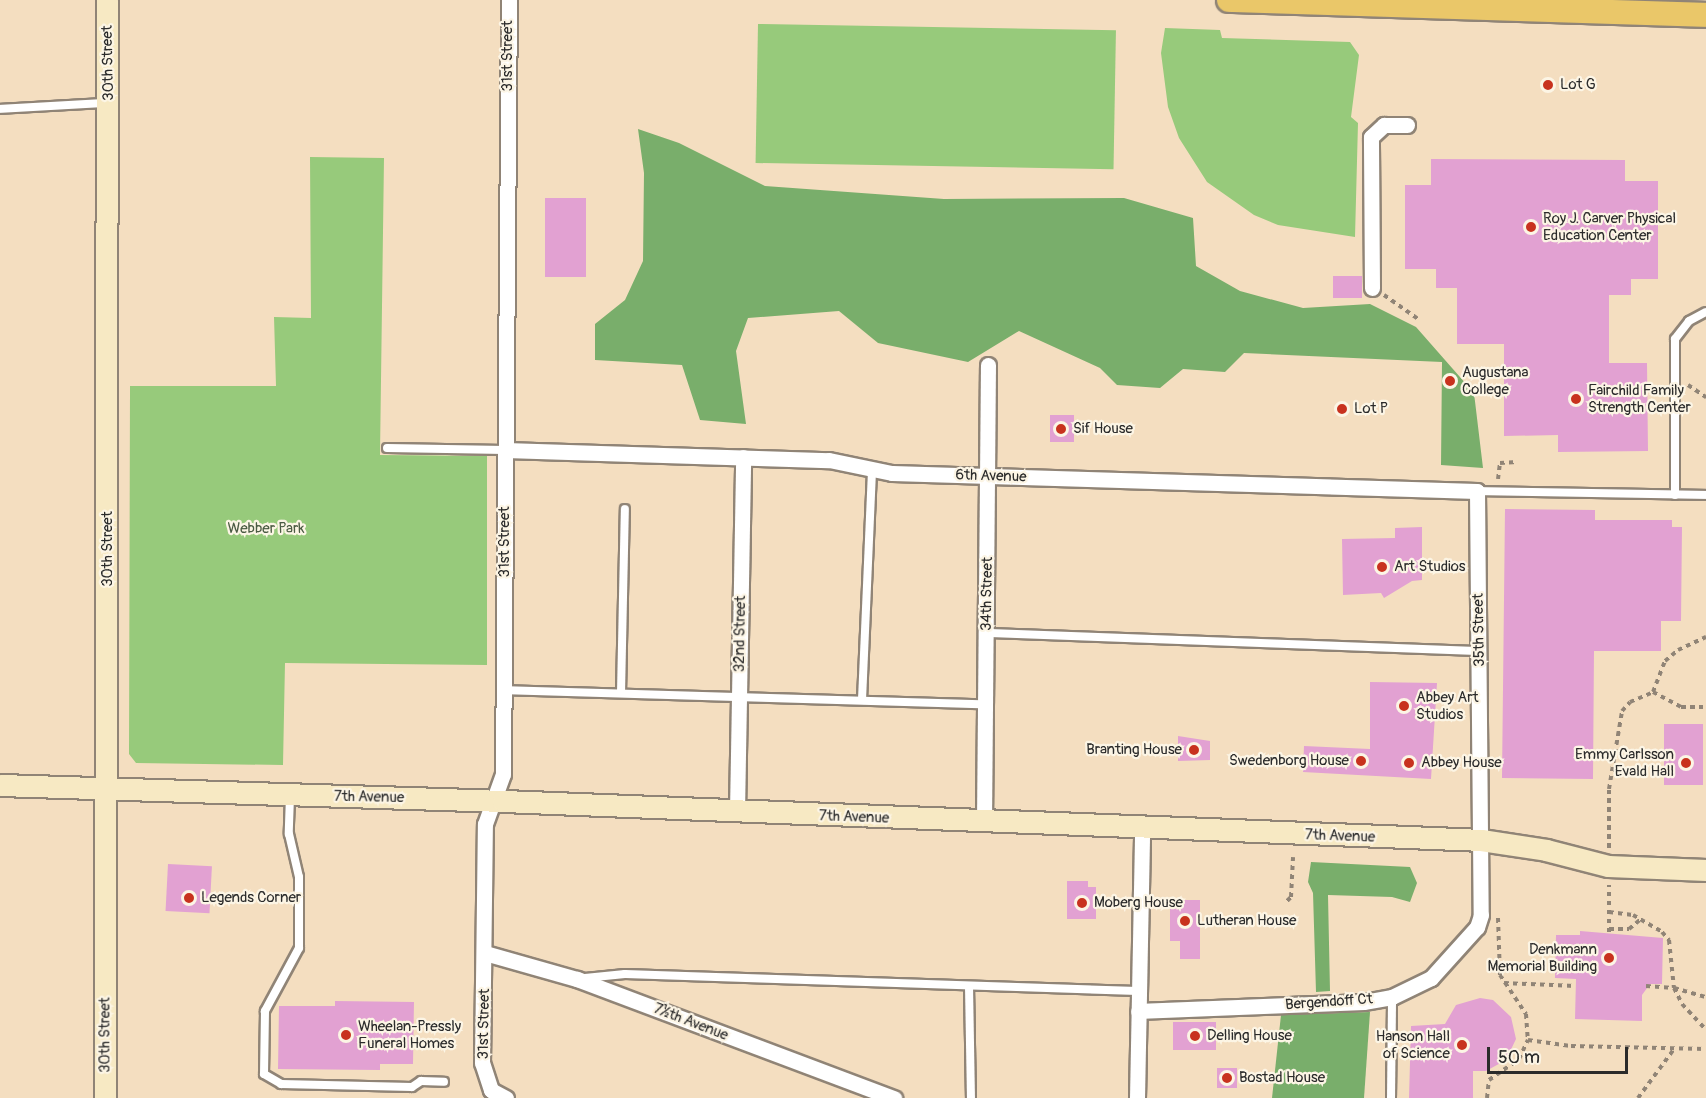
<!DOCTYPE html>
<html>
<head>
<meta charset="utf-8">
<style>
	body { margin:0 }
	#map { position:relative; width:1706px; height:1098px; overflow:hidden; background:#f4dec0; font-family:Pangolin,sans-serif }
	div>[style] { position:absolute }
	.green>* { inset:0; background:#97ca7b; transform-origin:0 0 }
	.forest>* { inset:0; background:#79ae6b }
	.building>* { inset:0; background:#e2a1d2; transform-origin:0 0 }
	.path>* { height:4px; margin-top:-2px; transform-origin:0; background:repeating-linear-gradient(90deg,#908476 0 4.5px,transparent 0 9px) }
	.roads { filter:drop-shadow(2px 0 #908476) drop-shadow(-2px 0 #908476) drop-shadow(0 2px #908476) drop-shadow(0 -2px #908476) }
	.lane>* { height:8px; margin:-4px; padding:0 4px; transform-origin:4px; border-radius:4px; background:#fff }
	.street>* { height:15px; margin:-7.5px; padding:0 7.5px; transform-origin:7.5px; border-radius:7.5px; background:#fff }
	.secondary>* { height:21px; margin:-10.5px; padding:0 10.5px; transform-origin:10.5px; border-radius:10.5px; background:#f7e9c3 }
	.primary>* { height:24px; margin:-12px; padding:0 12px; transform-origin:12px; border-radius:12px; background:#eac769 }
	.dots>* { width:16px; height:16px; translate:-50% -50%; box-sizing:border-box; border:3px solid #fcf5e5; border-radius:50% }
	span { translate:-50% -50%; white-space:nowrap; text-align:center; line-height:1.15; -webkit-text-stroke:4.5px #fcf5e5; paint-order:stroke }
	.street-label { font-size:15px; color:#2b2b2b }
	.poi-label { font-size:15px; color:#2b2b2b }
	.left { translate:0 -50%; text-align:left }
	.right { translate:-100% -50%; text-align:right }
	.park-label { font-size:15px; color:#4b5b43 }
	.scale { position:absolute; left:1487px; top:1047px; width:141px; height:27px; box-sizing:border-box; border:3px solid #2b2b2b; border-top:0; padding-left:8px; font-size:18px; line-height:21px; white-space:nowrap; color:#2b2b2b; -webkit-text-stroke:4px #fcf5e5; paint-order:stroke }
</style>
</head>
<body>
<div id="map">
	<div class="green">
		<i style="left:758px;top:24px;width:358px;height:139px;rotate:1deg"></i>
		<i style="clip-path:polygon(1165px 28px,1220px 30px,1222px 38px,1350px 42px,1359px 55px,1351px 117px,1358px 123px,1355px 237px,1278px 225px,1254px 215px,1207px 182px,1179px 138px,1168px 107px,1161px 53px)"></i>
		<i style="clip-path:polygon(310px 157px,384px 158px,380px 455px,487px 456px,487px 665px,285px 663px,283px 765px,136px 763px,129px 754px,130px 386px,276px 386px,274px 317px,311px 318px)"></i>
	</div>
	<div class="forest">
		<i style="clip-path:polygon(638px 129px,679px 143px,765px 186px,944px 199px,1124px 198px,1193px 218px,1196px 266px,1240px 291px,1303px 308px,1370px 304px,1416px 327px,1474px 393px,1483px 468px,1441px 465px,1442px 362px,1244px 353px,1225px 372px,1183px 369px,1160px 388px,1117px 385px,1100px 368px,1019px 331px,968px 362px,878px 343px,839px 311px,748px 318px,736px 351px,746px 424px,700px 420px,682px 365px,595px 360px,595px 324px,625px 300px,643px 261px,644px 173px)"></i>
		<i style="clip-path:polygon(1311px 862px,1410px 867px,1417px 883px,1410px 902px,1392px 897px,1328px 895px,1330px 991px,1316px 992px,1313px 893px,1308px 882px)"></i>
		<i style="clip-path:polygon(1370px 1012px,1364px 1098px,1272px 1098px,1281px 1015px)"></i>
	</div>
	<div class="building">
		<i style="clip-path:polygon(1431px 159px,1625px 160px,1625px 181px,1658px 181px,1658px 279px,1631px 279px,1631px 295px,1609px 295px,1609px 363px,1647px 363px,1648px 451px,1558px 452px,1558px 435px,1504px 436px,1504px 344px,1457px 344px,1457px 288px,1436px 288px,1436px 269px,1405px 269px,1405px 185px,1431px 185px)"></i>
		<i style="left:545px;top:198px;width:41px;height:79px"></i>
		<i style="left:1333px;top:276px;width:29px;height:22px"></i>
		<i style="left:1050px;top:415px;width:24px;height:27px"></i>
		<i style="clip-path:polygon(1505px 509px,1595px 510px,1595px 520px,1672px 520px,1672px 527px,1682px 527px,1681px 621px,1661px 621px,1661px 651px,1594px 651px,1593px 779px,1502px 778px)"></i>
		<i style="clip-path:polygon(1422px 527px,1422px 580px,1412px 581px,1384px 598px,1381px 593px,1343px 595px,1342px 539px,1395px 538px,1395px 528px)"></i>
		<i style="clip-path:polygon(1370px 682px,1437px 683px,1431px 779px,1303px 772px,1304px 746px,1370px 749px)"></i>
		<i style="left:1664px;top:724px;width:39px;height:61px"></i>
		<i style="clip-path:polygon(1178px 736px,1210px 741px,1210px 760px,1178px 761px)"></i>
		<i style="left:168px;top:864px;width:44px;height:47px;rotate:3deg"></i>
		<i style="clip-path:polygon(1067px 881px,1088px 881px,1088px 887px,1096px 887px,1096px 919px,1067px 919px)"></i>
		<i style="clip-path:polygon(1170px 900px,1200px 900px,1200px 959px,1180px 959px,1180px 941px,1170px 941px)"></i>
		<i style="clip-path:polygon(1580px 931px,1663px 938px,1662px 984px,1650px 984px,1642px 995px,1642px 1021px,1575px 1019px,1576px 979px,1555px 978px,1556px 935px,1580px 935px)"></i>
		<i style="clip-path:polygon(1480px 998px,1493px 1000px,1511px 1017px,1516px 1039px,1506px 1060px,1486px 1071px,1473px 1071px,1473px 1098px,1409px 1098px,1411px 1026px,1445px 1024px,1456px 1005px)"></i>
		<i style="clip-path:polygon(335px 1001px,414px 1002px,413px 1064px,380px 1064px,380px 1070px,278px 1069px,279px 1006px,335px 1006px)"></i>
		<i style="left:1173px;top:1022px;width:43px;height:28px"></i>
		<i style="left:1217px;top:1068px;width:20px;height:20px"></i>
	</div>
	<div class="path">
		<i style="left:1384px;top:295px;width:42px;rotate:35.2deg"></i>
		<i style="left:1688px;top:385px;width:22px;rotate:34deg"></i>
		<i style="left:1498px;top:479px;width:16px;rotate:-83deg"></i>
		<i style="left:1500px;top:463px;width:17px;rotate:-3deg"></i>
		<i style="left:1653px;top:692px;width:33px;rotate:-69deg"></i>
		<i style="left:1665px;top:661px;width:17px;rotate:-40deg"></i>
		<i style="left:1678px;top:650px;width:31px;rotate:-25deg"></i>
		<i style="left:1609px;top:848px;width:59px;rotate:-90deg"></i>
		<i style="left:1609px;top:789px;width:79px;rotate:-80.5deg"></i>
		<i style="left:1622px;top:711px;width:12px;rotate:-48deg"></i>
		<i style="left:1630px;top:702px;width:25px;rotate:-23deg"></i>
		<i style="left:1653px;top:692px;width:32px;rotate:28deg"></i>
		<i style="left:1681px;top:707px;width:25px"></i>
		<i style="left:1287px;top:901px;width:6px;rotate:-45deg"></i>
		<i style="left:1291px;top:897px;width:40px;rotate:-87.1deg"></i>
		<i style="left:1609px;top:912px;width:24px;rotate:7deg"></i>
		<i style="left:1633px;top:915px;width:34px;rotate:30deg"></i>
		<i style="left:1662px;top:932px;width:11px;rotate:49deg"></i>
		<i style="left:1669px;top:940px;width:48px;rotate:84.1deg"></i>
		<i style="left:1674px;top:988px;width:33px;rotate:16deg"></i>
		<i style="left:1498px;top:918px;width:57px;rotate:88deg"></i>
		<i style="left:1500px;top:975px;width:47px;rotate:56.3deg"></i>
		<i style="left:1526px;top:1014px;width:26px;rotate:86deg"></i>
		<i style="left:1609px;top:929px;width:20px"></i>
		<i style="left:1629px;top:929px;width:16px;rotate:-40deg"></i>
		<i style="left:1609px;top:932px;width:47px;rotate:-90deg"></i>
		<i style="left:1504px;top:983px;width:71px;rotate:2.4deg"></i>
		<i style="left:1646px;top:986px;width:28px;rotate:4deg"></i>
		<i style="left:1674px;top:988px;width:18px;rotate:63deg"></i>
		<i style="left:1682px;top:1004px;width:35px;rotate:47deg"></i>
		<i style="left:1487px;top:1098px;width:18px;rotate:-84deg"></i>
		<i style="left:1489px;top:1080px;width:37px;rotate:-35deg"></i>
		<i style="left:1519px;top:1059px;width:21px;rotate:-65deg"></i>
		<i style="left:1528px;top:1040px;width:43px;rotate:7.9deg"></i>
		<i style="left:1571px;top:1046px;width:135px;rotate:1.3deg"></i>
		<i style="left:1638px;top:1098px;width:61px;rotate:-53.7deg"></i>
	</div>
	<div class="roads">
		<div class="lane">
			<i style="left:0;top:109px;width:104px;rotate:-3.3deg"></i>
			<i style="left:387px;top:448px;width:118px;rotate:1deg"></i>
			<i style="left:1477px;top:491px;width:229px;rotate:1deg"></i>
			<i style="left:1675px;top:495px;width:156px;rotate:-90deg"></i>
			<i style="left:1675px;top:339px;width:23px;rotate:-52deg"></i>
			<i style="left:1689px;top:321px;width:19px;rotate:-28deg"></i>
			<i style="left:987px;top:633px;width:493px;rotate:2.1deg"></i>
			<i style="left:504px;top:690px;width:481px;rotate:1.7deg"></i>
			<i style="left:621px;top:693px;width:184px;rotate:-88.8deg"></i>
			<i style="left:862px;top:700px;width:231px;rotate:-87.5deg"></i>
			<i style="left:290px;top:796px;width:38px;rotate:92deg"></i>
			<i style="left:289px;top:834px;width:44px;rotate:76.9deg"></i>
			<i style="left:299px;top:877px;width:71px;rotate:90deg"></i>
			<i style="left:299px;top:948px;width:72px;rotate:118.4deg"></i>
			<i style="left:265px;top:1011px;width:63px;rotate:90.9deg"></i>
			<i style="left:264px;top:1074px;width:20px;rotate:30deg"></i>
			<i style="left:281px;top:1084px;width:131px;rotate:1.3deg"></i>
			<i style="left:412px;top:1087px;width:11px;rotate:-34deg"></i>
			<i style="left:421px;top:1081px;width:23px;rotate:2deg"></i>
			<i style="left:585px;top:978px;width:40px;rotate:-5.7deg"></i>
			<i style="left:625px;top:974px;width:513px;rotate:1.9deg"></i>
			<i style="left:969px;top:986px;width:112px;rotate:89deg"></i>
			<i style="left:1391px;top:1098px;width:101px;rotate:-89.4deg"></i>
		</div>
		<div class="street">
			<i style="left:1372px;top:288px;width:151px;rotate:-90.4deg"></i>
			<i style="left:1371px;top:137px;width:18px;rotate:-43deg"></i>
			<i style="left:1384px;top:125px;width:23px"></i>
			<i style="left:505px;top:450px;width:324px;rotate:1.8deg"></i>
			<i style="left:829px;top:460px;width:64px;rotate:11.7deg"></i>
			<i style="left:892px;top:473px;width:585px;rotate:1.76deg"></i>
			<i style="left:1477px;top:491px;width:424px;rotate:89.5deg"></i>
			<i style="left:1481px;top:915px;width:13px;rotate:108deg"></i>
			<i style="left:1477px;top:927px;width:69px;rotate:132deg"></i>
			<i style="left:1431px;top:978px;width:43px;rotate:154deg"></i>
			<i style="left:1392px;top:997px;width:29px;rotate:170deg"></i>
			<i style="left:1363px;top:1002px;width:225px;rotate:177.7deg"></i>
			<i style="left:737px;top:812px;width:355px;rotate:-89deg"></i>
			<i style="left:984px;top:822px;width:457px;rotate:-89.5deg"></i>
			<i style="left:485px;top:953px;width:96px;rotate:15.8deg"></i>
			<i style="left:577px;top:979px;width:339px;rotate:20.6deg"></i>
			<i style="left:506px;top:1098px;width:17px;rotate:-152deg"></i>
			<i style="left:491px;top:1090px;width:28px;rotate:-108deg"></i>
			<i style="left:482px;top:1063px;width:239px;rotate:-89.3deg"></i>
			<i style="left:485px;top:824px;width:53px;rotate:-70.2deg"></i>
			<i style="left:503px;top:774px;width:774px;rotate:-89.56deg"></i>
			<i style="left:1137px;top:1098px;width:269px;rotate:-88.9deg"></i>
		</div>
		<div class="secondary">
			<i style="left:0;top:785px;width:503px;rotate:1.82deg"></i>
			<i style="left:503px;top:801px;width:979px;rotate:2.28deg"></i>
			<i style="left:1481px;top:840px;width:66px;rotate:8.7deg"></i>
			<i style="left:1546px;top:850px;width:64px;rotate:14.5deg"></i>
			<i style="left:1608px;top:866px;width:98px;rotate:2.3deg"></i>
			<i style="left:105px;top:1098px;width:1098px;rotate:-89.9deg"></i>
		</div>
		<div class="primary">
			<i style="left:1229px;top:0;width:477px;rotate:1.8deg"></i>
		</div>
	</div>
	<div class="dots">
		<i style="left:1548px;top:85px;background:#c8321e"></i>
		<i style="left:1531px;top:227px;background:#c8321e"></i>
		<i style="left:1450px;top:381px;background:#c8321e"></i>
		<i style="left:1576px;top:399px;background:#c8321e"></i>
		<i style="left:1342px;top:409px;background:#c8321e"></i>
		<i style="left:1061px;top:429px;background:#c8321e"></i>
		<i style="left:1382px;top:567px;background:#c8321e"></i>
		<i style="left:1404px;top:706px;background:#c8321e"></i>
		<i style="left:1194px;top:750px;background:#c8321e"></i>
		<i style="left:1361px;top:761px;background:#c8321e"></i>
		<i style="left:1409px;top:763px;background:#c8321e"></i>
		<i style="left:1686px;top:763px;background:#c8321e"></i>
		<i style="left:189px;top:898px;background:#c8321e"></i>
		<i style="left:1082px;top:903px;background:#c8321e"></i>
		<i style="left:1185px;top:921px;background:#c8321e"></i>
		<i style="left:1609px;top:958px;background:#c8321e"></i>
		<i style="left:346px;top:1035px;background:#c8321e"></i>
		<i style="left:1195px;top:1036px;background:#c8321e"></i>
		<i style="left:1462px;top:1045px;background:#c8321e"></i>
		<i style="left:1227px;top:1078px;background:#c8321e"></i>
	</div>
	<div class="street-label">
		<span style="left:508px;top:56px;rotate:-90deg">31st Street</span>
		<span style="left:108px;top:63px;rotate:-91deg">30th Street</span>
		<span style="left:991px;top:476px;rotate:2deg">6th Avenue</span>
		<span style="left:505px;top:542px;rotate:-90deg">31st Street</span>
		<span style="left:108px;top:549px;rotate:-90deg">30th Street</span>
		<span style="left:987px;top:594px;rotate:-89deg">34th Street</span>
		<span style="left:1479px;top:630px;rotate:-91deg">35th Street</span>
		<span style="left:740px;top:634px;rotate:-89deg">32nd Street</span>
		<span style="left:369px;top:797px;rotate:1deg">7th Avenue</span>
		<span style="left:854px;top:817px;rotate:2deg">7th Avenue</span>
		<span style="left:1340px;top:836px;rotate:2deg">7th Avenue</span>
		<span style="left:1329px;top:1002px;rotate:-4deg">Bergendoff Ct</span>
		<span style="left:691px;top:1022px;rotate:21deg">7½th Avenue</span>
		<span style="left:484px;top:1024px;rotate:-89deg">31st Street</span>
		<span style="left:105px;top:1035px;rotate:-90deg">30th Street</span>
	</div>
	<div class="poi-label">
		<span class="left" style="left:1560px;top:85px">Lot G</span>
		<span class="left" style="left:1543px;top:227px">Roy J. Carver Physical<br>Education Center</span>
		<span class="left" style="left:1462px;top:381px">Augustana<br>College</span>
		<span class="left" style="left:1588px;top:399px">Fairchild Family<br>Strength Center</span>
		<span class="left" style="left:1354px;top:409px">Lot P</span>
		<span class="left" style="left:1073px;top:429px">Sif House</span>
		<span class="left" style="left:1394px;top:567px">Art Studios</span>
		<span class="left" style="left:1416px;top:706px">Abbey Art<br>Studios</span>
		<span class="right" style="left:1182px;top:750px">Branting House</span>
		<span class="right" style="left:1674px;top:763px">Emmy Carlsson<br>Evald Hall</span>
		<span class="right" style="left:1349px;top:761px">Swedenborg House</span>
		<span class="left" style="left:1421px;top:763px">Abbey House</span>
		<span class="left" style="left:201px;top:898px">Legends Corner</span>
		<span class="left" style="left:1094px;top:903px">Moberg House</span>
		<span class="left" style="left:1197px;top:921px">Lutheran House</span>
		<span class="right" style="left:1597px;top:958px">Denkmann<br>Memorial Building</span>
		<span class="left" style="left:358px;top:1035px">Wheelan-Pressly<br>Funeral Homes</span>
		<span class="left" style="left:1207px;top:1036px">Delling House</span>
		<span class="right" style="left:1450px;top:1045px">Hanson Hall<br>of Science</span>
		<span class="left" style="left:1239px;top:1078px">Bostad House</span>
	</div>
	<div class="park-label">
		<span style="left:266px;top:529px">Webber Park</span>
	</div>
	<div class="scale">50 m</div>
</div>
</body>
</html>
